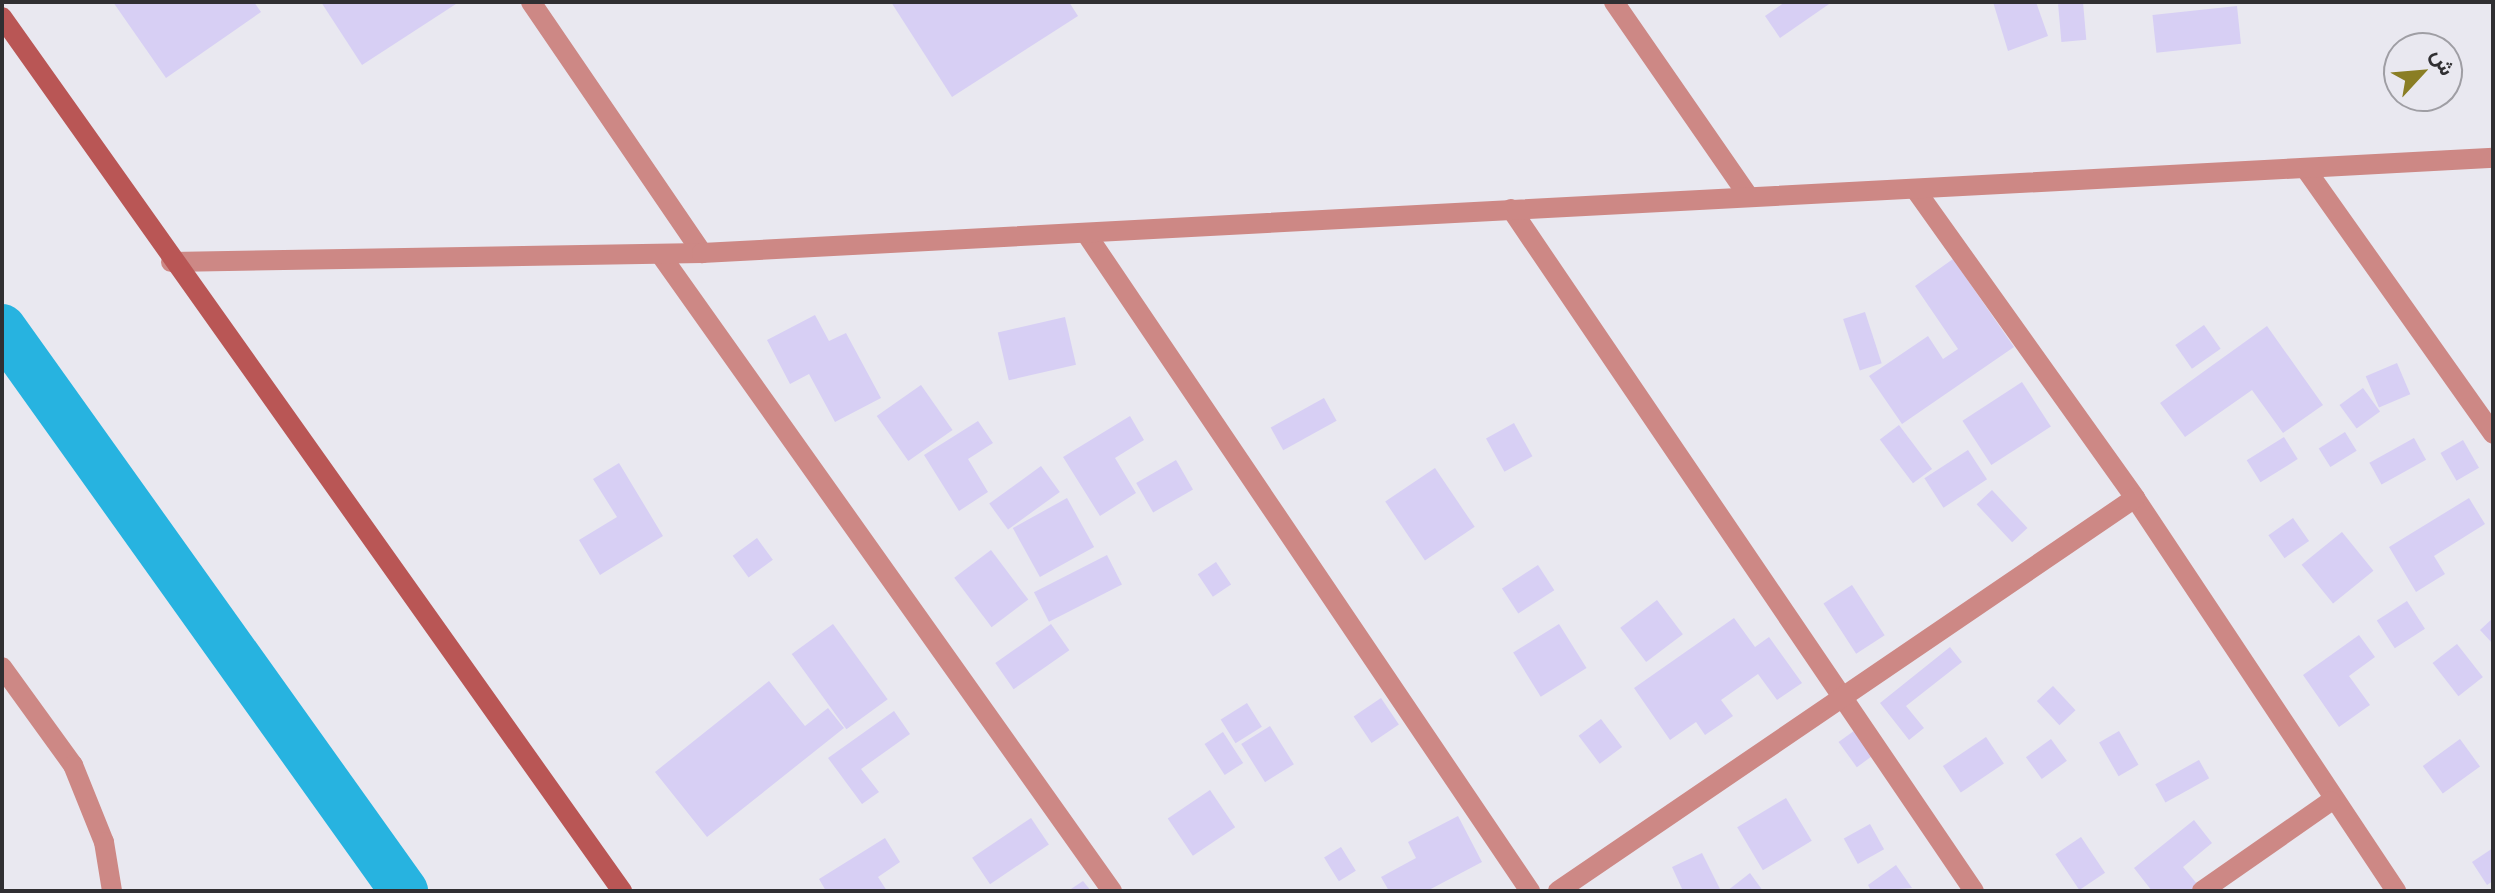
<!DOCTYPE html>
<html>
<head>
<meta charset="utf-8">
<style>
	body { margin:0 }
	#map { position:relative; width:2495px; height:893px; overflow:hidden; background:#e9e8f0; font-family:"DM Sans",Vazirmatn,sans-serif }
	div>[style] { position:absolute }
	.canal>* { height:48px; margin:-24px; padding:0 24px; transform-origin:24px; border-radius:24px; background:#27b3e0 }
	.building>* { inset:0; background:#d7cff4; transform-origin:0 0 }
	.street>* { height:20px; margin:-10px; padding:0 10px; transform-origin:10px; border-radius:10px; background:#cd8885 }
	.secondary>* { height:20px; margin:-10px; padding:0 10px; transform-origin:10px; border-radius:10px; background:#b95655 }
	span { translate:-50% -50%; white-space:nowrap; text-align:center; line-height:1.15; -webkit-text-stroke:8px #e9e8f0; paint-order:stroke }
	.frame { position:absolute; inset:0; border:4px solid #302f32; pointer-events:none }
	.north { position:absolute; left:2383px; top:32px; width:80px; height:80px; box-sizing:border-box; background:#e9e8f0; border:2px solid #9f9ea4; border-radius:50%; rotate:64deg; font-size:22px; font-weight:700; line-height:32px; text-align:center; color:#302f32 }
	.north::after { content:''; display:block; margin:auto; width:28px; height:36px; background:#8a7e24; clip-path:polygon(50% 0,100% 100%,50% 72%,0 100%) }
</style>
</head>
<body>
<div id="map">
	<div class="canal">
		<i style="left:2px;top:328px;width:692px;rotate:54.47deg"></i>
	</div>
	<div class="building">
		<i style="clip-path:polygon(113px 2px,254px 2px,261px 12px,166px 78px)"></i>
		<i style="clip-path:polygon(321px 2px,459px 2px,362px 65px)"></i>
		<i style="clip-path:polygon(891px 2px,1069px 2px,1078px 16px,952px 97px)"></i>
		<i style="clip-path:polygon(1785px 2px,1832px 2px,1780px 38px,1765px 16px)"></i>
		<i style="clip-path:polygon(1993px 2px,2036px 2px,2048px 36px,2008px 51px)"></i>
		<i style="left:2083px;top:2px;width:38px;height:25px;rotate:85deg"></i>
		<i style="left:2237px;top:6px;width:38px;height:85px;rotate:84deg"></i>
		<i style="clip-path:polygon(1953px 259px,2014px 347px,1902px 424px,1869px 376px,1928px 336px,1943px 359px,1958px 349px,1915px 286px)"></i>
		<i style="left:1865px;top:312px;width:54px;height:23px;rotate:72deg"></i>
		<i style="clip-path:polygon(815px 315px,829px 341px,846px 333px,881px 398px,835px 422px,809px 374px,790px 384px,767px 340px)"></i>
		<i style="left:1065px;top:317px;width:49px;height:69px;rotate:77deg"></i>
		<i style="left:2204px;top:325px;width:29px;height:35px;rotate:55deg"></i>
		<i style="clip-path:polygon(2267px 326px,2323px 405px,2283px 433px,2252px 390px,2185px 437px,2160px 403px)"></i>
		<i style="left:2397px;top:363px;width:34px;height:34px;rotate:67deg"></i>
		<i style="left:2022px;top:382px;width:53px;height:71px;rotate:57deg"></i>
		<i style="left:921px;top:385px;width:55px;height:54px;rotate:55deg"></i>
		<i style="left:2363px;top:388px;width:29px;height:29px;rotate:54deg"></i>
		<i style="left:1324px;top:398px;width:26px;height:61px;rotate:61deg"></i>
		<i style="clip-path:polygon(1130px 416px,1144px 440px,1115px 458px,1136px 493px,1100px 516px,1063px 457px)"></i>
		<i style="clip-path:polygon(978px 421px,993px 443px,968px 459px,988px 492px,959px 511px,924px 455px)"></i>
		<i style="left:1514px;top:423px;width:38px;height:32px;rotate:61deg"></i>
		<i style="left:1899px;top:425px;width:55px;height:24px;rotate:53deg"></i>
		<i style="left:2345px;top:432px;width:22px;height:31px;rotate:58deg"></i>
		<i style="left:2284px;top:437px;width:26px;height:44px;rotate:58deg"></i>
		<i style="left:2414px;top:438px;width:25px;height:51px;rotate:61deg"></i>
		<i style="left:2463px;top:440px;width:32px;height:26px;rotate:60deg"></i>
		<i style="left:1968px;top:450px;width:35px;height:52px;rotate:57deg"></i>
		<i style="left:1176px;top:460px;width:34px;height:46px;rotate:60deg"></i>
		<i style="clip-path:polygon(619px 463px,663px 536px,600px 575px,579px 540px,617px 517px,593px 479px)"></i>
		<i style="left:1041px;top:466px;width:32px;height:64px;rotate:54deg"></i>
		<i style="left:1435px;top:468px;width:71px;height:60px;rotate:56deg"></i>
		<i style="left:1992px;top:490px;width:52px;height:21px;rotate:47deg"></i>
		<i style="left:1067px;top:498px;width:56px;height:62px;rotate:61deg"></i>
		<i style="clip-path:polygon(2469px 498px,2485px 524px,2434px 556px,2445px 574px,2416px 592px,2389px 547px)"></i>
		<i style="left:2293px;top:518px;width:28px;height:30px;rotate:55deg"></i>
		<i style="left:2342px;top:532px;width:50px;height:52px;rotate:51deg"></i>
		<i style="left:757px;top:538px;width:27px;height:30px;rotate:54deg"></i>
		<i style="left:991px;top:550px;width:62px;height:46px;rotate:53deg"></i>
		<i style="left:1107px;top:555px;width:33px;height:82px;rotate:63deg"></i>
		<i style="left:1216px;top:562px;width:27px;height:22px;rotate:56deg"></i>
		<i style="left:1538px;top:565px;width:30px;height:43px;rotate:57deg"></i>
		<i style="left:1852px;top:585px;width:60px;height:34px;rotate:57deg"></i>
		<i style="left:1657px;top:600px;width:43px;height:46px;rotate:53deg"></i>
		<i style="left:2407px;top:601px;width:33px;height:36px;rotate:57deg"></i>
		<i style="clip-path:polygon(1734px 618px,1755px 647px,1769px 637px,1802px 683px,1777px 700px,1758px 674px,1721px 700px,1733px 716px,1705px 735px,1696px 722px,1670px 740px,1634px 688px)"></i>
		<i style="clip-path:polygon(2493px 618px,2493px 644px,2480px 630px)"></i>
		<i style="left:833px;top:624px;width:93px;height:51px;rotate:54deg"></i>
		<i style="left:1051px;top:624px;width:32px;height:68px;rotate:55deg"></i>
		<i style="left:1559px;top:624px;width:52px;height:54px;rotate:58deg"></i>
		<i style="clip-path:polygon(2359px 635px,2375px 657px,2349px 676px,2370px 705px,2339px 727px,2303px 675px)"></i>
		<i style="left:2457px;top:644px;width:42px;height:31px;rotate:52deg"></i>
		<i style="clip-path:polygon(1950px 647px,1962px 662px,1906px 706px,1924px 728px,1909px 740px,1880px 703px)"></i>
		<i style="clip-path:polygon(769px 681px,805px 726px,828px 708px,844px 728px,707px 837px,655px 772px)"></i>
		<i style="left:2053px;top:686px;width:33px;height:22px;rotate:47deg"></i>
		<i style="left:1381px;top:698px;width:32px;height:33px;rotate:56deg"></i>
		<i style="left:1247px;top:703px;width:28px;height:31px;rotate:58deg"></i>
		<i style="clip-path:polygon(894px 711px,910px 734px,861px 769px,879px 792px,862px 804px,828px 758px)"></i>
		<i style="left:1601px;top:719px;width:35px;height:28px;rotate:53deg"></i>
		<i style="left:1270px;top:726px;width:45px;height:34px;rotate:58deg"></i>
		<i style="left:1858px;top:728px;width:31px;height:24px;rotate:54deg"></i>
		<i style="left:2119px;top:731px;width:39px;height:23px;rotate:60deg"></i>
		<i style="left:1223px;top:732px;width:37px;height:22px;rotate:57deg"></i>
		<i style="left:1986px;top:737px;width:32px;height:52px;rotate:56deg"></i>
		<i style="left:2051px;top:739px;width:27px;height:31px;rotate:54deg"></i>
		<i style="left:2460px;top:739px;width:34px;height:46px;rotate:54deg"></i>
		<i style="left:2199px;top:760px;width:21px;height:50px;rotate:61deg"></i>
		<i style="left:1210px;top:790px;width:45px;height:51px;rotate:56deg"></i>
		<i style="left:1786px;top:798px;width:50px;height:57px;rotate:59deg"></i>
		<i style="clip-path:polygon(1458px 816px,1482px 862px,1427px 891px,1389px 891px,1381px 877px,1416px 858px,1408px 842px)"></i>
		<i style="left:1031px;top:818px;width:32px;height:71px;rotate:56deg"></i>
		<i style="clip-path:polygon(2194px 820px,2212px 843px,2183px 867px,2203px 891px,2152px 891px,2134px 868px)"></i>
		<i style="left:1870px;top:824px;width:29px;height:30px;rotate:61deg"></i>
		<i style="left:2081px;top:837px;width:43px;height:31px;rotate:56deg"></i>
		<i style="clip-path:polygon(885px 838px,900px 862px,878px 877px,887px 891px,826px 891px,819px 879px)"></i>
		<i style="left:1341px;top:847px;width:28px;height:20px;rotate:58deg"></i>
		<i style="clip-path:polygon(2493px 848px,2493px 881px,2487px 885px,2472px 862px)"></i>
		<i style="clip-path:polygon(1702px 853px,1721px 891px,1683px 891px,1672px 867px)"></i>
		<i style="clip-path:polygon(1896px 865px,1912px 888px,1871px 891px,1868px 885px)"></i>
		<i style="clip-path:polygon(1750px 873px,1763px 891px,1727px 891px)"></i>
		<i style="clip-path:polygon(1083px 881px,1091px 891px,1068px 891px)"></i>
	</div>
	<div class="street">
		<i style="left:531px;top:2px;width:304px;rotate:55.7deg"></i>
		<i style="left:1614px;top:2px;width:234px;rotate:55.3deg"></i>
		<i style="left:2307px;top:171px;width:322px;rotate:54.7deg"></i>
		<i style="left:1917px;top:192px;width:376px;rotate:54.5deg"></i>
		<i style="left:2135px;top:498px;width:472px;rotate:56.4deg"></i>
		<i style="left:1511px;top:209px;width:824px;rotate:55.83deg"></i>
		<i style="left:1087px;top:235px;width:792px;rotate:55.97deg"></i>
		<i style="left:660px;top:254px;width:781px;rotate:54.64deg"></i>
		<i style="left:171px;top:262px;width:531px;rotate:-0.97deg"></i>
		<i style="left:702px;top:253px;width:1794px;rotate:-3.04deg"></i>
		<i style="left:2px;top:667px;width:121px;rotate:54.1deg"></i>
		<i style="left:73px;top:765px;width:83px;rotate:68.1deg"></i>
		<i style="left:104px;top:842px;width:50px;rotate:80.7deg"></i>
		<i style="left:1558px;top:891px;width:698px;rotate:-34.26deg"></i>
		<i style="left:2202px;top:891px;width:157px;rotate:-34.9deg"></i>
	</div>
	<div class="secondary">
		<i style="left:2px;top:17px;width:1072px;rotate:54.65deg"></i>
	</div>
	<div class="frame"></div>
	<div class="north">ش</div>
</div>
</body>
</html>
